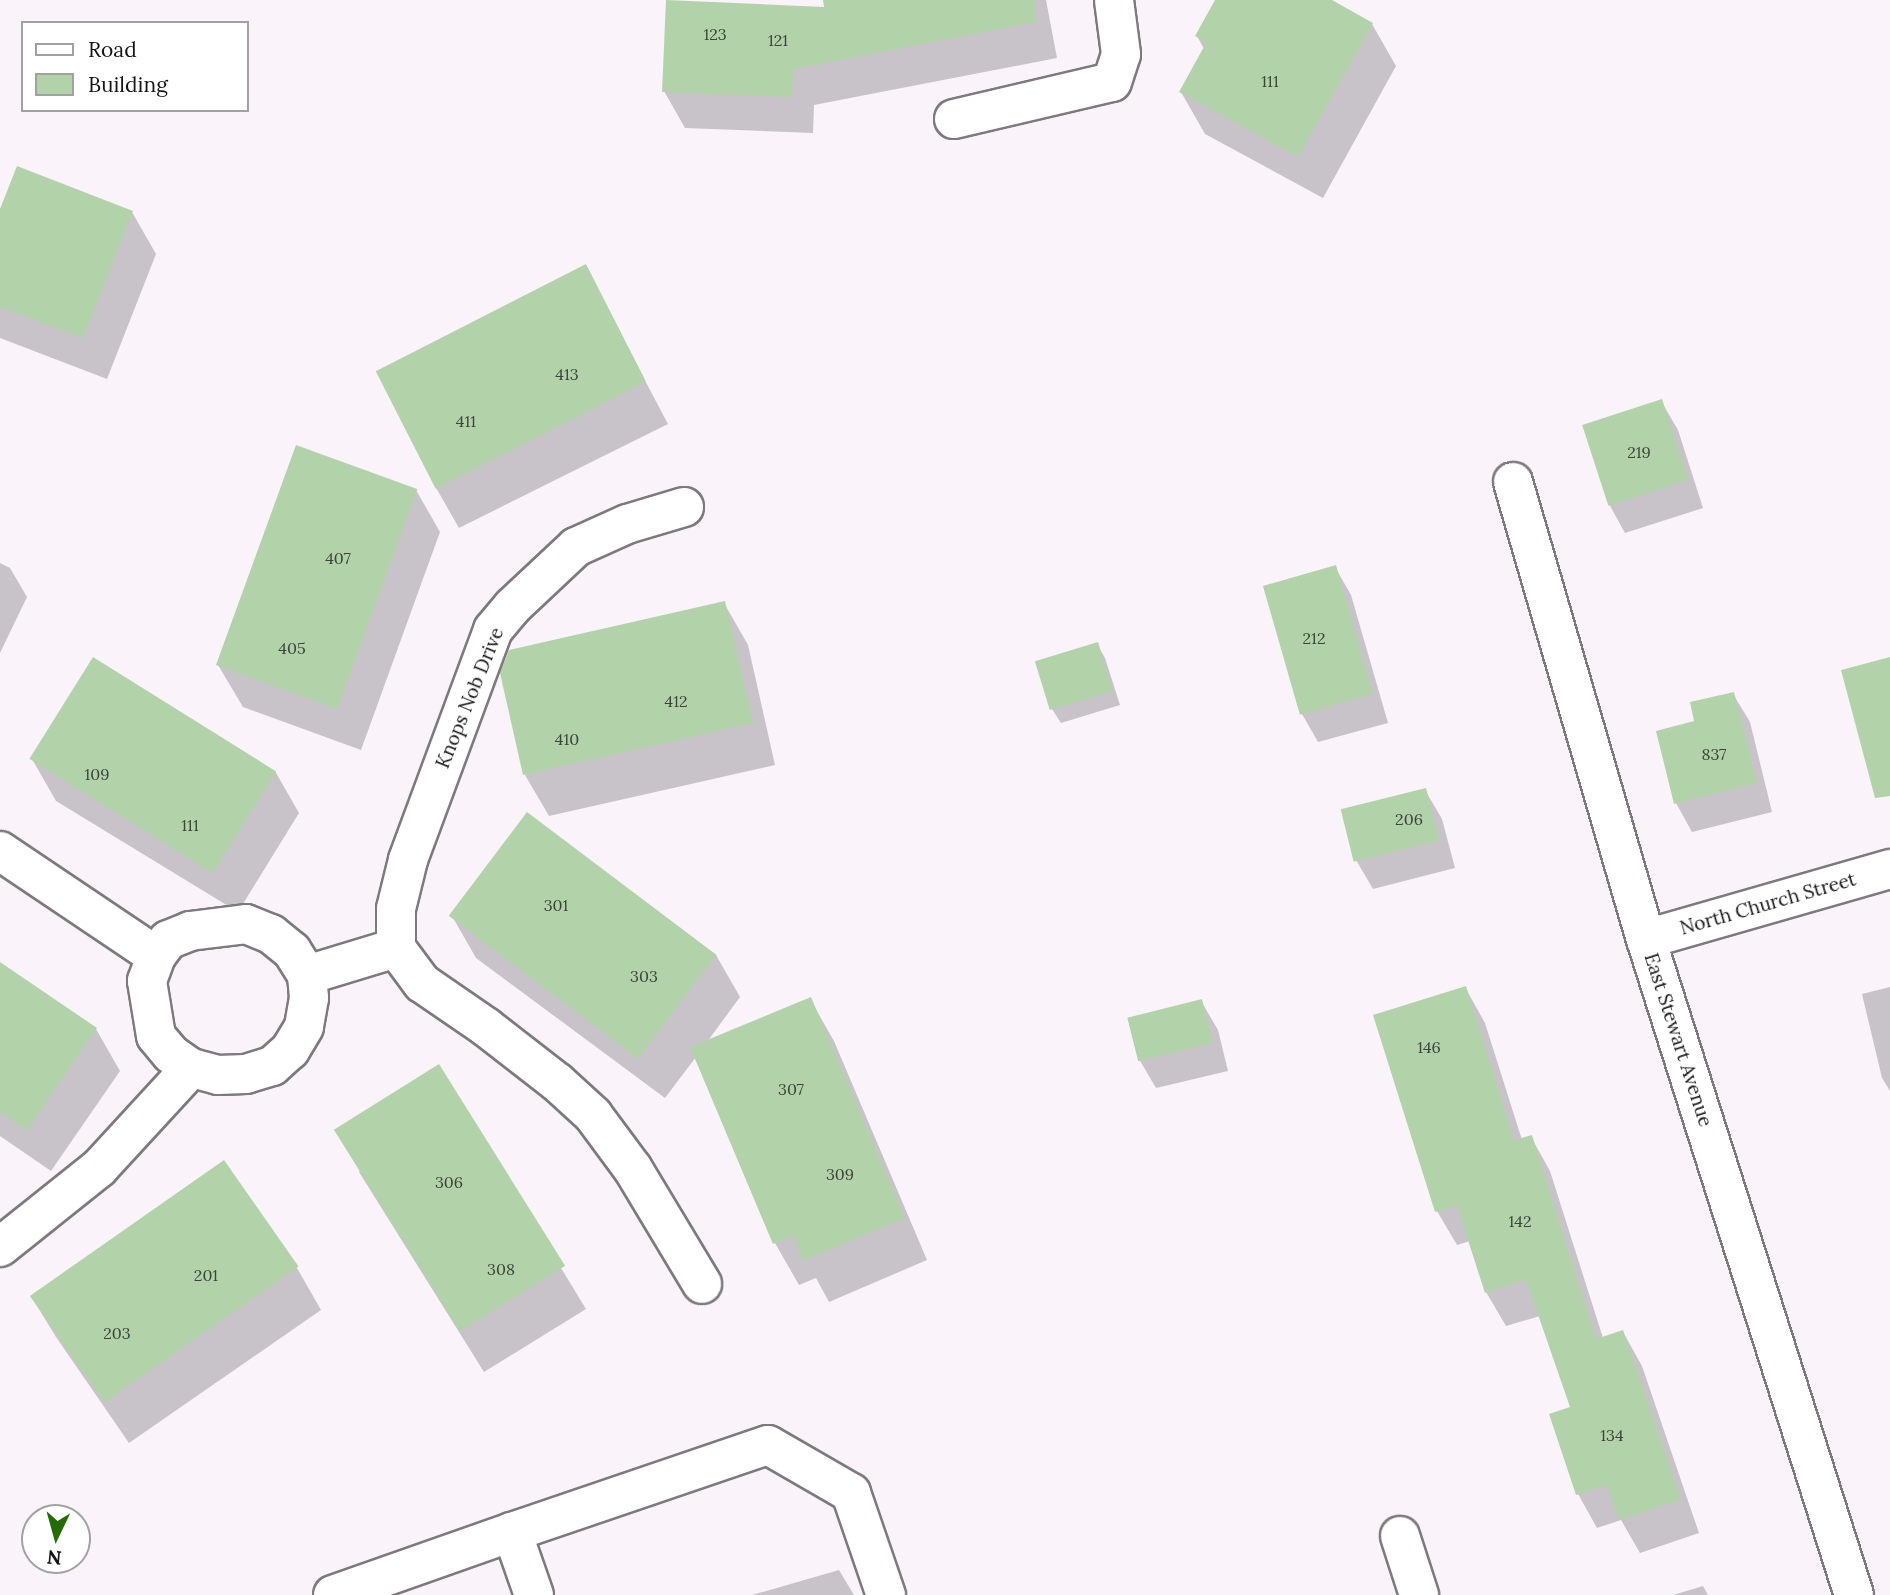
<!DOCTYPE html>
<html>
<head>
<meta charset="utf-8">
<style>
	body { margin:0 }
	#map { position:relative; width:1890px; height:1595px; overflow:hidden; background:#faf4fa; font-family:Lora,serif }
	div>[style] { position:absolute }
	.shadow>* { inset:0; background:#0003 }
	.building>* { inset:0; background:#b2d3a9; transform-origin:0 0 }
	.roads { filter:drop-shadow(2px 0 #7f797e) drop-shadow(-2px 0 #7f797e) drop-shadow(0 2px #7f797e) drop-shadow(0 -2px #7f797e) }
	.minor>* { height:38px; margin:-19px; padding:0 19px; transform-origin:19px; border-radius:19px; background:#fff }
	span { translate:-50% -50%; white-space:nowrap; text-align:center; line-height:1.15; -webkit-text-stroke:6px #fff; paint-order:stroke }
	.number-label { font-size:16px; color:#3d443b }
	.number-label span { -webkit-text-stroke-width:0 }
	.street-label { font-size:19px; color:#161416 }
	.legend { position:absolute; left:21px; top:21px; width:228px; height:91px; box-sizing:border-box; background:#fff; border:2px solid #a2a1a2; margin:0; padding:9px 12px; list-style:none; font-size:21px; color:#161416 }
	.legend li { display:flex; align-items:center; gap:14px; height:35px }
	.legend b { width:35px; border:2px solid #a2a1a2 }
	.north { position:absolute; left:21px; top:1504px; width:70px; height:70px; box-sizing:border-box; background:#fff; border:2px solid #a2a1a2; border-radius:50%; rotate:185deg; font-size:19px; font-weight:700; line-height:28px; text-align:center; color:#161416 }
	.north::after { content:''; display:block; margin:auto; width:24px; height:32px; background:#256b06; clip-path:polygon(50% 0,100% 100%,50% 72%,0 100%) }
</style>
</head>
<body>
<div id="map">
	<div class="shadow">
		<i style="clip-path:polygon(825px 0,1046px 0,1057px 58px,814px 105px,813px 133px,685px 128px,664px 91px,827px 9px)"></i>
		<i style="clip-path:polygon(1217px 0,1328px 0,1372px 24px,1396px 66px,1323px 198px,1205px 134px,1181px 92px,1204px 49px,1197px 36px)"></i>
		<i style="clip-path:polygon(132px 212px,156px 254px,107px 379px,0 338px,0 214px)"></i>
		<i style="clip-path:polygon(585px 267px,668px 424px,459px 528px,435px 486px)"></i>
		<i style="clip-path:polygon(1661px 401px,1678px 430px,1703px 508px,1625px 533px,1609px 504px)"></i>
		<i style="clip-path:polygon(416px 490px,440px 532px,361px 750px,243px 707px,218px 665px)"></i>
		<i style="clip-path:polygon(0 563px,10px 568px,27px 597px,0 653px)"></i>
		<i style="clip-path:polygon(1335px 567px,1351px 595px,1388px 723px,1318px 742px,1302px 714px,1265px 586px)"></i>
		<i style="clip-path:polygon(724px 603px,748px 645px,775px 765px,549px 816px,525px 775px)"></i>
		<i style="clip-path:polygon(1097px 644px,1105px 658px,1120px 705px,1061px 723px,1052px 709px)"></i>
		<i style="clip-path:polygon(1733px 694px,1750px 722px,1772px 812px,1692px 832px,1676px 803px,1696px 722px)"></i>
		<i style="clip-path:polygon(32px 759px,275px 771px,299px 813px,238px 912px,56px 801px)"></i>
		<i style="clip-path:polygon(1425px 790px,1442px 819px,1455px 868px,1373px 889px,1356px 860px)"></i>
		<i style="clip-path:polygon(527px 815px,716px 955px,740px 997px,707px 1042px,810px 999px,834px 1041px,927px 1260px,829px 1302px,816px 1278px,799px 1285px,775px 1243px,696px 1057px,665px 1098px,476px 958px,452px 916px)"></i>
		<i style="clip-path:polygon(0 964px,96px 1029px,120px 1071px,51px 1171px,0 1136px)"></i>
		<i style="clip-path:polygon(1890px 987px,1890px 1091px,1882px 1078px,1862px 994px)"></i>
		<i style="clip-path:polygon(1466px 989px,1485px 1023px,1522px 1140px,1531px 1137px,1550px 1171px,1603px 1338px,1623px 1332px,1642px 1366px,1699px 1533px,1640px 1553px,1621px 1520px,1597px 1528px,1578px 1494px,1572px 1408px,1540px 1316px,1506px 1326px,1486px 1292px,1470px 1241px,1457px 1245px,1437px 1211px)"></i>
		<i style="clip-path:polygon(1201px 1001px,1218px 1030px,1228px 1071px,1156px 1088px,1139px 1059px)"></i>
		<i style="clip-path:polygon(438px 1066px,586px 1309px,484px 1372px,359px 1172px)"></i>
		<i style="clip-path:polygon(223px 1163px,297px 1268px,321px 1310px,129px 1443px,56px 1337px,31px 1296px)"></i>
		<i style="clip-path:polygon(839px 1570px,854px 1595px,752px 1595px)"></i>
		<i style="clip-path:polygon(1703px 1586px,1708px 1595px,1673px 1595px)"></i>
	</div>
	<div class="building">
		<i style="clip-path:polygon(666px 0,824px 7px,823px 0,1034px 0,1036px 22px,794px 69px,792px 97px,662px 92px)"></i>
		<i style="clip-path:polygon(1215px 0,1332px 0,1373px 23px,1298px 157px,1179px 92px,1206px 43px,1195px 36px)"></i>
		<i style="clip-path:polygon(17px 166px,133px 211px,83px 338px,0 307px,0 209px)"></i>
		<i style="left:586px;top:264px;width:132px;height:236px;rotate:63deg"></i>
		<i style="left:1662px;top:399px;width:85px;height:84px;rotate:72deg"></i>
		<i style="left:296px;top:445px;width:129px;height:234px;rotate:20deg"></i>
		<i style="left:1336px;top:565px;width:134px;height:76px;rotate:74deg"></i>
		<i style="clip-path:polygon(725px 601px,753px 723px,523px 775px,500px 673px,509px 650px)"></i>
		<i style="left:1098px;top:642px;width:51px;height:66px;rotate:73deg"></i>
		<i style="left:93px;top:657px;width:216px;height:120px;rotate:32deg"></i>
		<i style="clip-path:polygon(1890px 657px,1890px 796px,1875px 798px,1841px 670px)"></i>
		<i style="clip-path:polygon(1734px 692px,1757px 783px,1674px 804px,1656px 731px,1694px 721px,1690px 702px)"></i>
		<i style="left:1426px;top:788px;width:54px;height:88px;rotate:76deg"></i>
		<i style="left:527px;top:812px;width:237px;height:130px;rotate:37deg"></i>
		<i style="clip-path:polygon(0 962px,97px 1028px,27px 1130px,0 1112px)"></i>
		<i style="clip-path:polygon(1466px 986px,1514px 1140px,1532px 1135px,1596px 1339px,1623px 1330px,1681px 1499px,1619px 1520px,1607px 1485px,1576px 1495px,1549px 1414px,1570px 1407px,1526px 1280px,1485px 1293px,1457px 1206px,1435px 1212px,1373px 1015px)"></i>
		<i style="clip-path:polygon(811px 997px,905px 1218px,803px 1261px,794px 1236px,773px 1244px,690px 1047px)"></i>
		<i style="left:1202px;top:999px;width:45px;height:77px;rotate:76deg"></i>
		<i style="left:439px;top:1064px;width:238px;height:124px;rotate:58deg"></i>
		<i style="left:224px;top:1160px;width:130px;height:237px;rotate:55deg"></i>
	</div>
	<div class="roads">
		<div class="minor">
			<i style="left:954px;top:119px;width:162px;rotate:-13.2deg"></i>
			<i style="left:1112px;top:82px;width:29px;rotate:-72deg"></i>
			<i style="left:1121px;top:54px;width:54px;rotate:-97.4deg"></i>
			<i style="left:1513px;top:482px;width:476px;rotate:73.8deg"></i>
			<i style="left:1646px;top:939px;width:688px;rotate:72.41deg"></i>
			<i style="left:684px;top:507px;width:59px;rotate:163.4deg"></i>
			<i style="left:627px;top:524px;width:56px;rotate:155.7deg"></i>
			<i style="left:576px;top:547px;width:86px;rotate:136.9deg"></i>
			<i style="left:513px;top:606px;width:31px;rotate:130deg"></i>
			<i style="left:493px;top:630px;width:245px;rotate:110.3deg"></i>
			<i style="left:408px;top:860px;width:50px;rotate:103.8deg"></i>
			<i style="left:396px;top:909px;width:39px;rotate:90deg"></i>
			<i style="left:396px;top:948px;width:44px;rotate:53.4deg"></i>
			<i style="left:422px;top:983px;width:78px;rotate:34.5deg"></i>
			<i style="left:486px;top:1027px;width:90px;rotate:37.8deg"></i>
			<i style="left:557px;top:1082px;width:49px;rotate:42.5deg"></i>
			<i style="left:593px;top:1115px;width:67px;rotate:53.5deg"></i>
			<i style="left:633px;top:1169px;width:134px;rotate:59deg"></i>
			<i style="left:0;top:851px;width:188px;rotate:33.9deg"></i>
			<i style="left:246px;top:924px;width:27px;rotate:22deg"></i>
			<i style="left:271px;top:934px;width:27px;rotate:39deg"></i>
			<i style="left:292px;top:951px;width:28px;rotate:58deg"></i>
			<i style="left:307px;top:975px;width:23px;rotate:85deg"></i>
			<i style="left:309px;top:998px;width:29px;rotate:100deg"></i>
			<i style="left:304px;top:1027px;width:27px;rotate:121deg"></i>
			<i style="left:290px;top:1050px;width:24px;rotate:138deg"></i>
			<i style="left:272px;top:1066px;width:27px;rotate:163deg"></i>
			<i style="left:246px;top:1074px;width:28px;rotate:178deg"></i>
			<i style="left:218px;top:1075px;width:28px;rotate:-165deg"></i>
			<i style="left:191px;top:1068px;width:24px;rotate:-145deg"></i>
			<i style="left:171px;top:1054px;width:23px;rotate:-130deg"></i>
			<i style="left:156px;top:1036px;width:56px;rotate:-99.3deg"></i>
			<i style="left:147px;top:981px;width:27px;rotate:-70deg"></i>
			<i style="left:156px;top:956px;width:20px;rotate:-53deg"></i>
			<i style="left:168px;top:940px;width:24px;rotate:-22deg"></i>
			<i style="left:190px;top:931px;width:56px;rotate:-7.1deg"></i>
			<i style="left:1646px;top:939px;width:254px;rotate:-16deg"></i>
			<i style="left:307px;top:975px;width:93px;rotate:-16.9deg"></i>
			<i style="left:0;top:1247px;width:127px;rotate:-38.6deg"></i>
			<i style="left:99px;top:1168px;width:136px;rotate:-47.4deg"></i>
			<i style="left:1400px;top:1536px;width:62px;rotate:72.1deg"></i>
			<i style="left:333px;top:1595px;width:190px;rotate:-19.4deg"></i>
			<i style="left:534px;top:1595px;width:67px;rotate:-109.2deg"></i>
			<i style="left:512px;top:1532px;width:270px;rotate:-18.8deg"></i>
			<i style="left:768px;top:1445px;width:96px;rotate:30deg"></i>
			<i style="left:851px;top:1493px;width:108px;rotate:71.1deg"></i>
		</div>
	</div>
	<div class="number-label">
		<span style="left:715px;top:34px">123</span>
		<span style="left:778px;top:40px">121</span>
		<span style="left:1270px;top:81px">111</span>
		<span style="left:567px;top:374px">413</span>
		<span style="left:466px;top:421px">411</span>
		<span style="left:1639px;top:452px">219</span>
		<span style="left:338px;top:558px">407</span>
		<span style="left:1314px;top:638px">212</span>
		<span style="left:292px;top:648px">405</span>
		<span style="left:676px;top:701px">412</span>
		<span style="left:567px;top:739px">410</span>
		<span style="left:1714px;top:754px">837</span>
		<span style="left:97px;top:774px">109</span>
		<span style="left:1409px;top:819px">206</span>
		<span style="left:190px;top:825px">111</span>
		<span style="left:556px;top:905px">301</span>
		<span style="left:644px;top:976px">303</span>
		<span style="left:1429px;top:1047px">146</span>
		<span style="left:791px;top:1089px">307</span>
		<span style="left:840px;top:1174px">309</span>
		<span style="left:449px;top:1182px">306</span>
		<span style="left:1520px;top:1221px">142</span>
		<span style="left:501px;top:1269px">308</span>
		<span style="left:206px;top:1275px">201</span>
		<span style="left:117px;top:1333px">203</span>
		<span style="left:1612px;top:1435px">134</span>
	</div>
	<div class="street-label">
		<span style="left:470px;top:698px;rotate:-68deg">Knops Nob Drive</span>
		<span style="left:1768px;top:904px;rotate:-16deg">North Church Street</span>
		<span style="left:1678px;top:1040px;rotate:72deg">East Stewart Avenue</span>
	</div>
	<ul class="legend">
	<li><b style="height:9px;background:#fff"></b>Road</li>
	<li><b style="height:19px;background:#b2d3a9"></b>Building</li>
	</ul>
	<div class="north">N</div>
</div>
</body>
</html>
